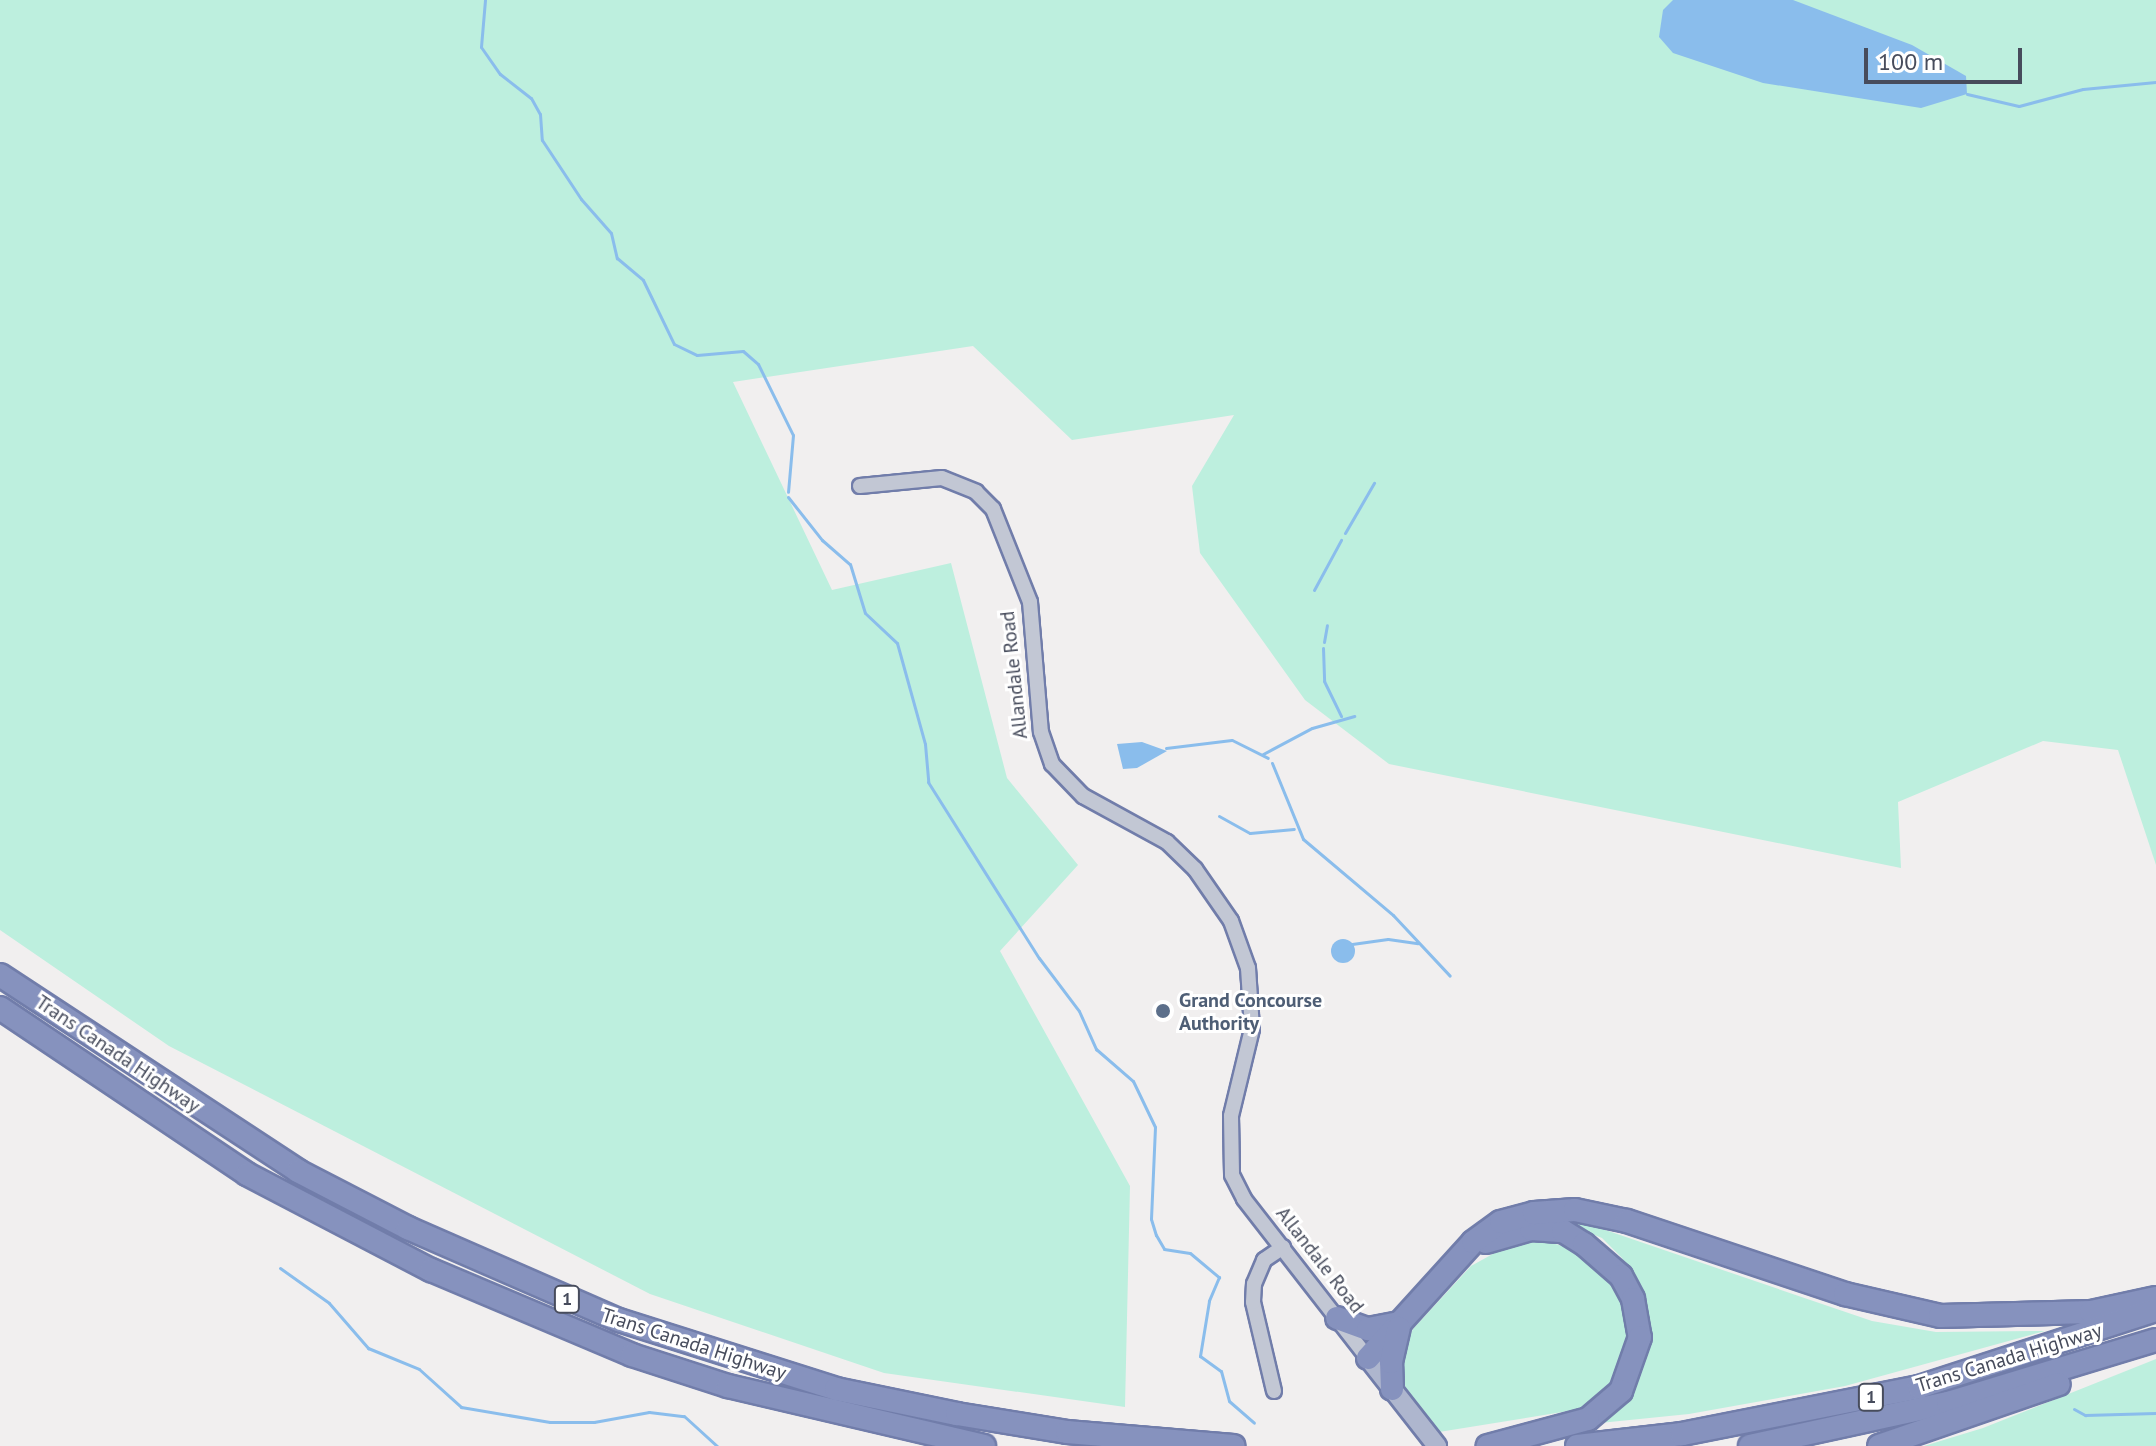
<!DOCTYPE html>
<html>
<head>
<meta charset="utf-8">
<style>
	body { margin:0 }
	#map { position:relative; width:2156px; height:1446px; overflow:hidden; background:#f1efef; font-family:"PT Sans",sans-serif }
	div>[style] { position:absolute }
	.green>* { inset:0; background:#bdefde }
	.water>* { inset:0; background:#8abdec }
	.round { border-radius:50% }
	.stream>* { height:3px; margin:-1.5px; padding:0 1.5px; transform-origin:1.5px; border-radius:1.5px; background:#8abdec }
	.roads { filter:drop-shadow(2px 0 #717daa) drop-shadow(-2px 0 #717daa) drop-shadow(0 2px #717daa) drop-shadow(0 -2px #717daa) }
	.minor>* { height:14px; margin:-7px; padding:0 7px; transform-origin:7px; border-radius:7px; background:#c2c7d4 }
	.major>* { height:18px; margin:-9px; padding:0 9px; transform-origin:9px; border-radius:9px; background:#aeb6ce }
	.highway>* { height:22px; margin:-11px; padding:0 11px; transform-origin:11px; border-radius:11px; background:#8692be }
	.dots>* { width:22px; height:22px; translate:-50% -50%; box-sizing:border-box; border:4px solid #fff; border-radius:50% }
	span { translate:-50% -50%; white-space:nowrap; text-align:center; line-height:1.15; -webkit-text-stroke:6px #fff; paint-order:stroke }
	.shield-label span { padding:2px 6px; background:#fff; border:2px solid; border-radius:6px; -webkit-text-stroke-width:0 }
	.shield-label { font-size:18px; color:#474c5c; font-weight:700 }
	.street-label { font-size:20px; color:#474c5c }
	.service-label { font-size:20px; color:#4e5e75; font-weight:700 }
	.left { translate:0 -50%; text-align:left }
	.scale { position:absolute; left:1864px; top:48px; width:158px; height:36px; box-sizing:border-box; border:4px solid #474c5c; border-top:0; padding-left:10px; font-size:24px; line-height:28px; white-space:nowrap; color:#474c5c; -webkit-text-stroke:6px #fff; paint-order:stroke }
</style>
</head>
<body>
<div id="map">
	<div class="green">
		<i style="clip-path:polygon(0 0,2156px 0,2156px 865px,2118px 750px,2043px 741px,1898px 802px,1901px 868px,1389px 764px,1305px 700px,1200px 553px,1192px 486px,1234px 415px,1072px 440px,973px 346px,733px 382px,832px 590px,951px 563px,1007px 778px,1078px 865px,1000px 951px,1130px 1186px,1125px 1407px,884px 1373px,650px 1294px,169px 1046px,0 930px)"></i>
		<i style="clip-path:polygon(1555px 1219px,1579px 1221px,1872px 1321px,1936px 1332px,2045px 1331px,1845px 1386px,1689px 1414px,1590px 1424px,1628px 1395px,1650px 1346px,1640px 1290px,1622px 1258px,1602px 1238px)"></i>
		<i style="clip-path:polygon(1536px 1239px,1582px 1251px,1616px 1285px,1626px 1308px,1629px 1336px,1616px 1380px,1581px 1409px,1439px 1432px,1400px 1381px,1400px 1353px,1413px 1329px,1471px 1266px,1509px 1245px)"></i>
		<i style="clip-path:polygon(2156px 1359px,2156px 1446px,1924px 1446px,1983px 1428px)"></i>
	</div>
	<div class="water">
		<i style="clip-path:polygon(1673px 0,1793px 0,1912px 45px,1966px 76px,1967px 94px,1921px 108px,1763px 83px,1673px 53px,1659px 37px,1663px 10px)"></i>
		<i style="clip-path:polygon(1142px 742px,1167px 751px,1137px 768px,1123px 769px,1117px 744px)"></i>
		<i class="round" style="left:1331px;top:939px;width:24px;height:24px"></i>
	</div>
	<div class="stream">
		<i style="left:485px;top:0;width:47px;rotate:94.9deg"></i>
		<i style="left:481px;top:47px;width:33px;rotate:55deg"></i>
		<i style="left:500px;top:74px;width:39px;rotate:38deg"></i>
		<i style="left:531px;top:98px;width:18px;rotate:61deg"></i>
		<i style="left:540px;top:114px;width:26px;rotate:86deg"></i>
		<i style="left:542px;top:140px;width:71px;rotate:56.5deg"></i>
		<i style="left:581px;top:199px;width:45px;rotate:48.6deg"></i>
		<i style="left:611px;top:233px;width:26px;rotate:77deg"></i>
		<i style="left:617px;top:258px;width:34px;rotate:40deg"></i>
		<i style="left:643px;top:280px;width:71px;rotate:64.2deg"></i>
		<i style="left:674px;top:344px;width:25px;rotate:26deg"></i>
		<i style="left:697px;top:355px;width:46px;rotate:-5deg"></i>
		<i style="left:743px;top:351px;width:20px;rotate:41deg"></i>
		<i style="left:758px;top:364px;width:79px;rotate:63.8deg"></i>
		<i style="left:793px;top:435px;width:57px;rotate:95deg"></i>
		<i style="left:1967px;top:94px;width:53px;rotate:13deg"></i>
		<i style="left:2019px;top:106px;width:66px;rotate:-14.9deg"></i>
		<i style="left:2083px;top:89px;width:73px;rotate:-5.5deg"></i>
		<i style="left:788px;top:497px;width:55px;rotate:51.7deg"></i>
		<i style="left:822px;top:540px;width:37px;rotate:41deg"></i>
		<i style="left:850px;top:564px;width:51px;rotate:73deg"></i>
		<i style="left:865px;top:613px;width:44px;rotate:43.2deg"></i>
		<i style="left:897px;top:643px;width:105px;rotate:74.5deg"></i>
		<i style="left:925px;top:744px;width:38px;rotate:85deg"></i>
		<i style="left:928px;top:782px;width:208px;rotate:57.8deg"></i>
		<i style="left:1039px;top:958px;width:66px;rotate:53deg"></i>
		<i style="left:1079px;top:1011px;width:42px;rotate:65.9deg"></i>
		<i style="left:1096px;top:1049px;width:49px;rotate:40.9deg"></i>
		<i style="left:1133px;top:1081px;width:51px;rotate:64.4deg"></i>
		<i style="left:1155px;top:1127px;width:92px;rotate:92.5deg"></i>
		<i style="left:1151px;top:1219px;width:17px;rotate:73deg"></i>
		<i style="left:1156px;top:1235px;width:16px;rotate:60deg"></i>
		<i style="left:1164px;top:1249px;width:26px;rotate:9deg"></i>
		<i style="left:1190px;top:1253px;width:38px;rotate:40deg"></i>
		<i style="left:1219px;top:1277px;width:26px;rotate:113deg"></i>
		<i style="left:1209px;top:1301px;width:56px;rotate:99.3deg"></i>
		<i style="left:1200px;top:1356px;width:26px;rotate:36deg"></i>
		<i style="left:1221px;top:1371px;width:31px;rotate:75deg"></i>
		<i style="left:1229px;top:1401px;width:33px;rotate:41deg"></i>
		<i style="left:1345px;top:533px;width:58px;rotate:-59.9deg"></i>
		<i style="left:1314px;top:590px;width:57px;rotate:-61.6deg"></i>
		<i style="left:1324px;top:642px;width:17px;rotate:-80deg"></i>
		<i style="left:1323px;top:648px;width:33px;rotate:88deg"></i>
		<i style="left:1324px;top:681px;width:39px;rotate:64deg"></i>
		<i style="left:1166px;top:748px;width:66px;rotate:-6.9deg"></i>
		<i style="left:1232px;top:740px;width:40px;rotate:26.6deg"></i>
		<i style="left:1263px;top:754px;width:55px;rotate:-28deg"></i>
		<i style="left:1312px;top:728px;width:44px;rotate:-15.9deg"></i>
		<i style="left:1272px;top:763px;width:82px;rotate:67.8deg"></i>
		<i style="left:1303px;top:839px;width:118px;rotate:40.2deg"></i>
		<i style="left:1393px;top:915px;width:83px;rotate:46.9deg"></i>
		<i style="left:1219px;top:816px;width:35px;rotate:29deg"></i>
		<i style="left:1250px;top:833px;width:44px;rotate:-5.2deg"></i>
		<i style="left:1352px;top:944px;width:36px;rotate:-8deg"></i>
		<i style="left:1388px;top:939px;width:30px;rotate:8deg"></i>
		<i style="left:280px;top:1268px;width:60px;rotate:35.5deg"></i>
		<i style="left:329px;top:1303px;width:60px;rotate:49.1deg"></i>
		<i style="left:368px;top:1348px;width:55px;rotate:22.4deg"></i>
		<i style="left:419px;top:1369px;width:57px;rotate:42.1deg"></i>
		<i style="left:461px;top:1407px;width:90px;rotate:9.6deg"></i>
		<i style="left:550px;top:1422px;width:44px"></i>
		<i style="left:594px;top:1422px;width:56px;rotate:-10.3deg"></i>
		<i style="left:649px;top:1412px;width:35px;rotate:7deg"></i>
		<i style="left:684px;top:1416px;width:45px;rotate:42.3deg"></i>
		<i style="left:2074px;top:1409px;width:13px;rotate:29deg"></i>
		<i style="left:2085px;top:1415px;width:71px;rotate:-1.6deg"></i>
	</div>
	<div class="roads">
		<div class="minor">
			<i style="left:860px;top:486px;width:82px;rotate:-5.6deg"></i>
			<i style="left:942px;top:478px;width:37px;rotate:22deg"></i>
			<i style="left:976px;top:492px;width:24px;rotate:45deg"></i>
			<i style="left:993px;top:509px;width:100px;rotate:68.3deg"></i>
			<i style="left:1030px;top:602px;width:130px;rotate:85.2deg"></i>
			<i style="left:1041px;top:732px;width:34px;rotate:71deg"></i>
			<i style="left:1052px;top:764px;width:45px;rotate:45.9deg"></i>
			<i style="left:1083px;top:796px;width:96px;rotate:28.7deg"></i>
			<i style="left:1167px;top:842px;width:39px;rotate:44deg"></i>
			<i style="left:1195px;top:869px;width:63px;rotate:55.3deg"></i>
			<i style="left:1231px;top:921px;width:50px;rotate:70.1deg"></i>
			<i style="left:1248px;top:968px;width:61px;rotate:86.2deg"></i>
			<i style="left:1252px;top:1029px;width:89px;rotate:103.6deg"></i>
			<i style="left:1231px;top:1116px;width:59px;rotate:89deg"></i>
			<i style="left:1232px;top:1175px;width:27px;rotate:63deg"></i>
			<i style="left:1244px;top:1199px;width:202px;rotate:52.1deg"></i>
			<i style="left:1274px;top:1391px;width:91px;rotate:-103.3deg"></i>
			<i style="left:1253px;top:1302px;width:18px;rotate:-87deg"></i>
			<i style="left:1254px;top:1284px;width:26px;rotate:-67deg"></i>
			<i style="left:1264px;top:1260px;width:23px;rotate:-34deg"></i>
		</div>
		<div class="major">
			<i style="left:1368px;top:1358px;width:112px;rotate:51.9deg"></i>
		</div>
		<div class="highway">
			<i style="left:0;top:975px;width:357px;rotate:33.3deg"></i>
			<i style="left:298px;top:1171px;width:124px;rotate:27.4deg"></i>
			<i style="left:408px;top:1228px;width:230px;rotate:23.6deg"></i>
			<i style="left:619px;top:1320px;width:228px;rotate:17.6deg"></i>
			<i style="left:836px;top:1389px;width:124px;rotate:11.7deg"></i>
			<i style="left:957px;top:1414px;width:111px;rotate:9.3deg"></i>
			<i style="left:1067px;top:1432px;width:167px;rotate:4.8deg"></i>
			<i style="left:0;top:1008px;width:298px;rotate:33.9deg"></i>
			<i style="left:247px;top:1174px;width:208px;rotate:27.6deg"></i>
			<i style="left:431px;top:1270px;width:218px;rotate:22.9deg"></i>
			<i style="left:632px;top:1355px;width:101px;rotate:17.9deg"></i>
			<i style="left:728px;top:1386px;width:263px;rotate:13.2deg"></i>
			<i style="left:1486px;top:1242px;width:47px;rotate:-16.1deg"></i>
			<i style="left:1531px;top:1229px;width:32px;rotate:4deg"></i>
			<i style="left:1563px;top:1231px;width:25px;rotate:32deg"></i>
			<i style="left:1584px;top:1244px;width:49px;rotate:40.9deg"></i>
			<i style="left:1621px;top:1276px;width:26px;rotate:62deg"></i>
			<i style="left:1633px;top:1299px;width:39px;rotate:80deg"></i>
			<i style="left:1640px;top:1337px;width:57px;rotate:109.4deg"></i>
			<i style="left:1621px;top:1391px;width:43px;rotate:139.7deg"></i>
			<i style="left:1588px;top:1419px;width:104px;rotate:164.9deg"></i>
			<i style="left:1337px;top:1318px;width:33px;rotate:20deg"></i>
			<i style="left:1368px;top:1329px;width:33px;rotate:-11deg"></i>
			<i style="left:1368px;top:1358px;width:156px;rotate:-47.8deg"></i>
			<i style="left:1473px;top:1242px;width:34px;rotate:-36deg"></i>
			<i style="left:1501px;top:1222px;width:34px;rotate:-15deg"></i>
			<i style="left:1534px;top:1213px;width:41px;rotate:-4.2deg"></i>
			<i style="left:1575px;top:1210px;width:53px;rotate:11.9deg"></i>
			<i style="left:1627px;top:1221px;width:230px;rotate:18.5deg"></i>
			<i style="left:1845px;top:1294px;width:98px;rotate:13deg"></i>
			<i style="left:1940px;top:1316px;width:151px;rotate:-1.5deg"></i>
			<i style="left:2091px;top:1312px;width:66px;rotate:-12.2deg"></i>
			<i style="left:1392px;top:1389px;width:27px;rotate:-92deg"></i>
			<i style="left:1391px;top:1362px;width:35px;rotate:-77deg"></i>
			<i style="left:1577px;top:1446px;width:106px;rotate:-6.5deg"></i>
			<i style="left:1682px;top:1434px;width:242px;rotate:-11.2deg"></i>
			<i style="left:1919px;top:1387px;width:249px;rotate:-18deg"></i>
			<i style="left:1750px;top:1446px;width:203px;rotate:-12.3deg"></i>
			<i style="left:1948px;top:1403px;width:217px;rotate:-16.9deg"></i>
			<i style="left:1879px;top:1446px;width:190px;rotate:-19deg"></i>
		</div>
	</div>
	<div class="dots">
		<i style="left:1163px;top:1011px;background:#5c6f8a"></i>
	</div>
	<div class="shield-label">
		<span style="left:567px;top:1299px">1</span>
		<span style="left:1871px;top:1397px">1</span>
	</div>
	<div class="street-label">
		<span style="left:1014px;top:675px;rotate:-96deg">Allandale Road</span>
		<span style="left:118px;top:1054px;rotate:34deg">Trans Canada Highway</span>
		<span style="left:1320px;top:1260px;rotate:52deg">Allandale Road</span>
		<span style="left:694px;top:1344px;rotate:18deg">Trans Canada Highway</span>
		<span style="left:2009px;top:1358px;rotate:-17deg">Trans Canada Highway</span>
	</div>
	<div class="service-label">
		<span class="left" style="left:1179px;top:1012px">Grand Concourse<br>Authority</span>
	</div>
	<div class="scale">100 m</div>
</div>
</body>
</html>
